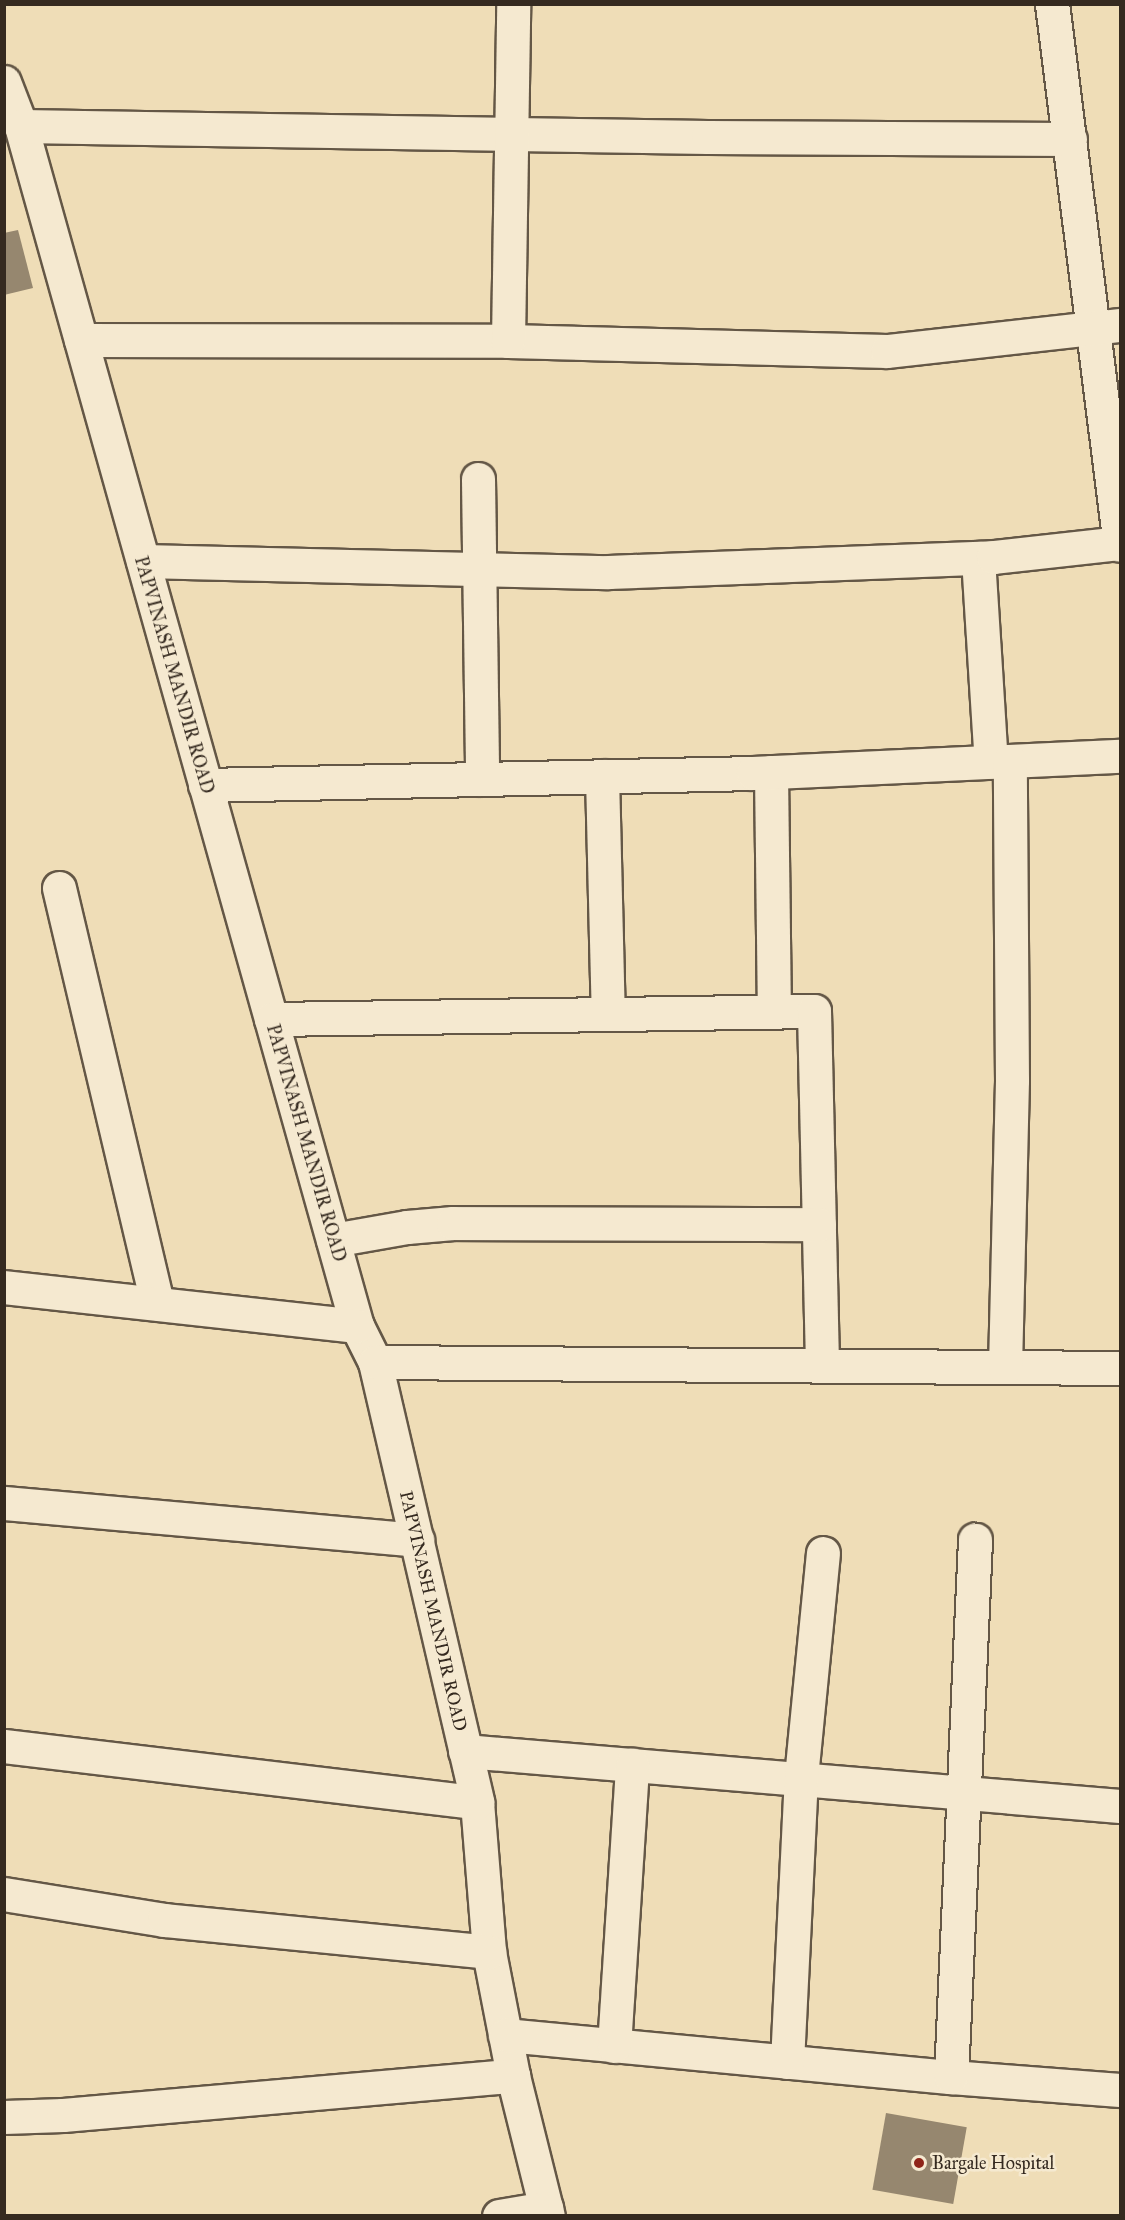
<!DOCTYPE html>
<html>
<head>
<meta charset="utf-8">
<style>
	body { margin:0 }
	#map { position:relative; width:1125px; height:2220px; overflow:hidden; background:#efddb7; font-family:"IM FELL Great Primer",serif }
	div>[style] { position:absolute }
	.building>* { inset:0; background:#96876f; transform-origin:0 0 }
	.roads { filter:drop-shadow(2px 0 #645746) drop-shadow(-2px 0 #645746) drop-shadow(0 2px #645746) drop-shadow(0 -2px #645746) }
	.minor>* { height:33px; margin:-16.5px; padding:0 16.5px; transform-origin:16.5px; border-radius:16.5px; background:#f5e9d0 }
	.dots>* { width:16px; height:16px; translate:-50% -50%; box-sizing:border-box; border:3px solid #f5e9d0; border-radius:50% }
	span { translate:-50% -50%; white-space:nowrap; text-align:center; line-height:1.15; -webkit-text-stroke:5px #f5e9d0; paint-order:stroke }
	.street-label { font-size:18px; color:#352a20 }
	.poi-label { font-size:18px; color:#352a20 }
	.left { translate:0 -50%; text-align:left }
	.frame { position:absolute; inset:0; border:6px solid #352a20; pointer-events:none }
</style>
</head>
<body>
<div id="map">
	<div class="building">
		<i style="clip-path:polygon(18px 230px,33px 288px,4px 295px,4px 233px)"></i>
		<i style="left:886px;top:2113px;width:82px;height:78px;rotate:10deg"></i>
	</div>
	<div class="roads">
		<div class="minor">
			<i style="left:1052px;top:4px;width:545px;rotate:82.84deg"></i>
			<i style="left:4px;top:82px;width:47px;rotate:68.9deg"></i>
			<i style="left:21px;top:126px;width:1246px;rotate:74.36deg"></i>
			<i style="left:357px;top:1326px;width:40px;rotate:63.4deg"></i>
			<i style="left:375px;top:1362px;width:452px;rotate:76.9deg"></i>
			<i style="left:477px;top:1802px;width:150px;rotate:85.4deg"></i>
			<i style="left:489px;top:1952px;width:126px;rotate:79deg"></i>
			<i style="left:513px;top:2076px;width:144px;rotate:76deg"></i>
			<i style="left:21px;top:126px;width:687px;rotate:0.92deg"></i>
			<i style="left:708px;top:137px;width:362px;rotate:0.3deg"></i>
			<i style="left:81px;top:340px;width:427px;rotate:0.1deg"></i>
			<i style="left:508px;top:341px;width:379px;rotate:1.5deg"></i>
			<i style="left:887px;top:351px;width:234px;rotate:-6.4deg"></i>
			<i style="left:508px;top:341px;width:337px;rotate:-89.1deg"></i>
			<i style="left:478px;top:479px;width:300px;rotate:89.2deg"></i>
			<i style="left:978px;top:558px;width:204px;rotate:86.4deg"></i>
			<i style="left:143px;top:561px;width:465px;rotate:1.4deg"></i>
			<i style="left:608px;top:572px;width:385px;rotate:-2.2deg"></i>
			<i style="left:993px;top:557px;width:128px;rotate:-6.3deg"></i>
			<i style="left:771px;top:772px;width:239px;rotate:89.3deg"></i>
			<i style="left:602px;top:776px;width:238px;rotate:88.6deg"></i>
			<i style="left:205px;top:785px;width:548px;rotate:-1.25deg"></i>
			<i style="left:753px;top:773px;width:367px;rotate:-2.7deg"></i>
			<i style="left:59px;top:888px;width:427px;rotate:76.7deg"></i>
			<i style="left:271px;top:1019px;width:543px;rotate:-0.84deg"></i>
			<i style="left:814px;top:1011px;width:354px;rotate:88.7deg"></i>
			<i style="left:333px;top:1240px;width:75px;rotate:-10deg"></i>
			<i style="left:407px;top:1227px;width:46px;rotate:-5deg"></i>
			<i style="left:453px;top:1223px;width:366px;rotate:0.2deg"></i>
			<i style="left:4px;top:1287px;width:355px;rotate:6.3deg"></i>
			<i style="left:375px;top:1362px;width:745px;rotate:0.46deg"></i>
			<i style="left:1005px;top:1367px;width:287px;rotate:-88.6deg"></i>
			<i style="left:1012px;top:1080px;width:319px;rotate:-90.4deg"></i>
			<i style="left:4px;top:1503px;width:415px;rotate:5.1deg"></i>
			<i style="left:4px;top:1746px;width:476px;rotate:6.8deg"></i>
			<i style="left:465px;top:1751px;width:657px;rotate:4.8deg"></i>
			<i style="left:4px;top:1894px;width:162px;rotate:9.2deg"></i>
			<i style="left:164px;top:1920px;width:327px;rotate:5.6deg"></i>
			<i style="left:505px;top:2035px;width:448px;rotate:5.4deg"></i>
			<i style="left:951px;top:2077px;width:169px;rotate:4.4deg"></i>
			<i style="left:614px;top:2046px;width:282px;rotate:-86.3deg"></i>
			<i style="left:787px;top:2062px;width:285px;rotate:-87.2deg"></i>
			<i style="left:801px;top:1777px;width:225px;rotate:-84.4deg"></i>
			<i style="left:951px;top:2077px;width:538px;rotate:-87.44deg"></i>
			<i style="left:4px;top:2117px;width:59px;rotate:-1.9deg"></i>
			<i style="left:63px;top:2115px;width:452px;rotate:-5deg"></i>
			<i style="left:499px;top:2216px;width:48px;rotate:-9.7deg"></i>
		</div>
	</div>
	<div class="dots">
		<i style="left:919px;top:2163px;background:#8f2418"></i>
	</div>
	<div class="street-label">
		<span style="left:174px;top:675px;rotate:74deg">PAPVINASH MANDIR ROAD</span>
		<span style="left:306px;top:1143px;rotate:74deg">PAPVINASH MANDIR ROAD</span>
		<span style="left:433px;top:1611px;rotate:77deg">PAPVINASH MANDIR ROAD</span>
	</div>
	<div class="poi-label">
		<span class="left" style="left:932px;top:2163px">Bargale Hospital</span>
	</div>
	<div class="frame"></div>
</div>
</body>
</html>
